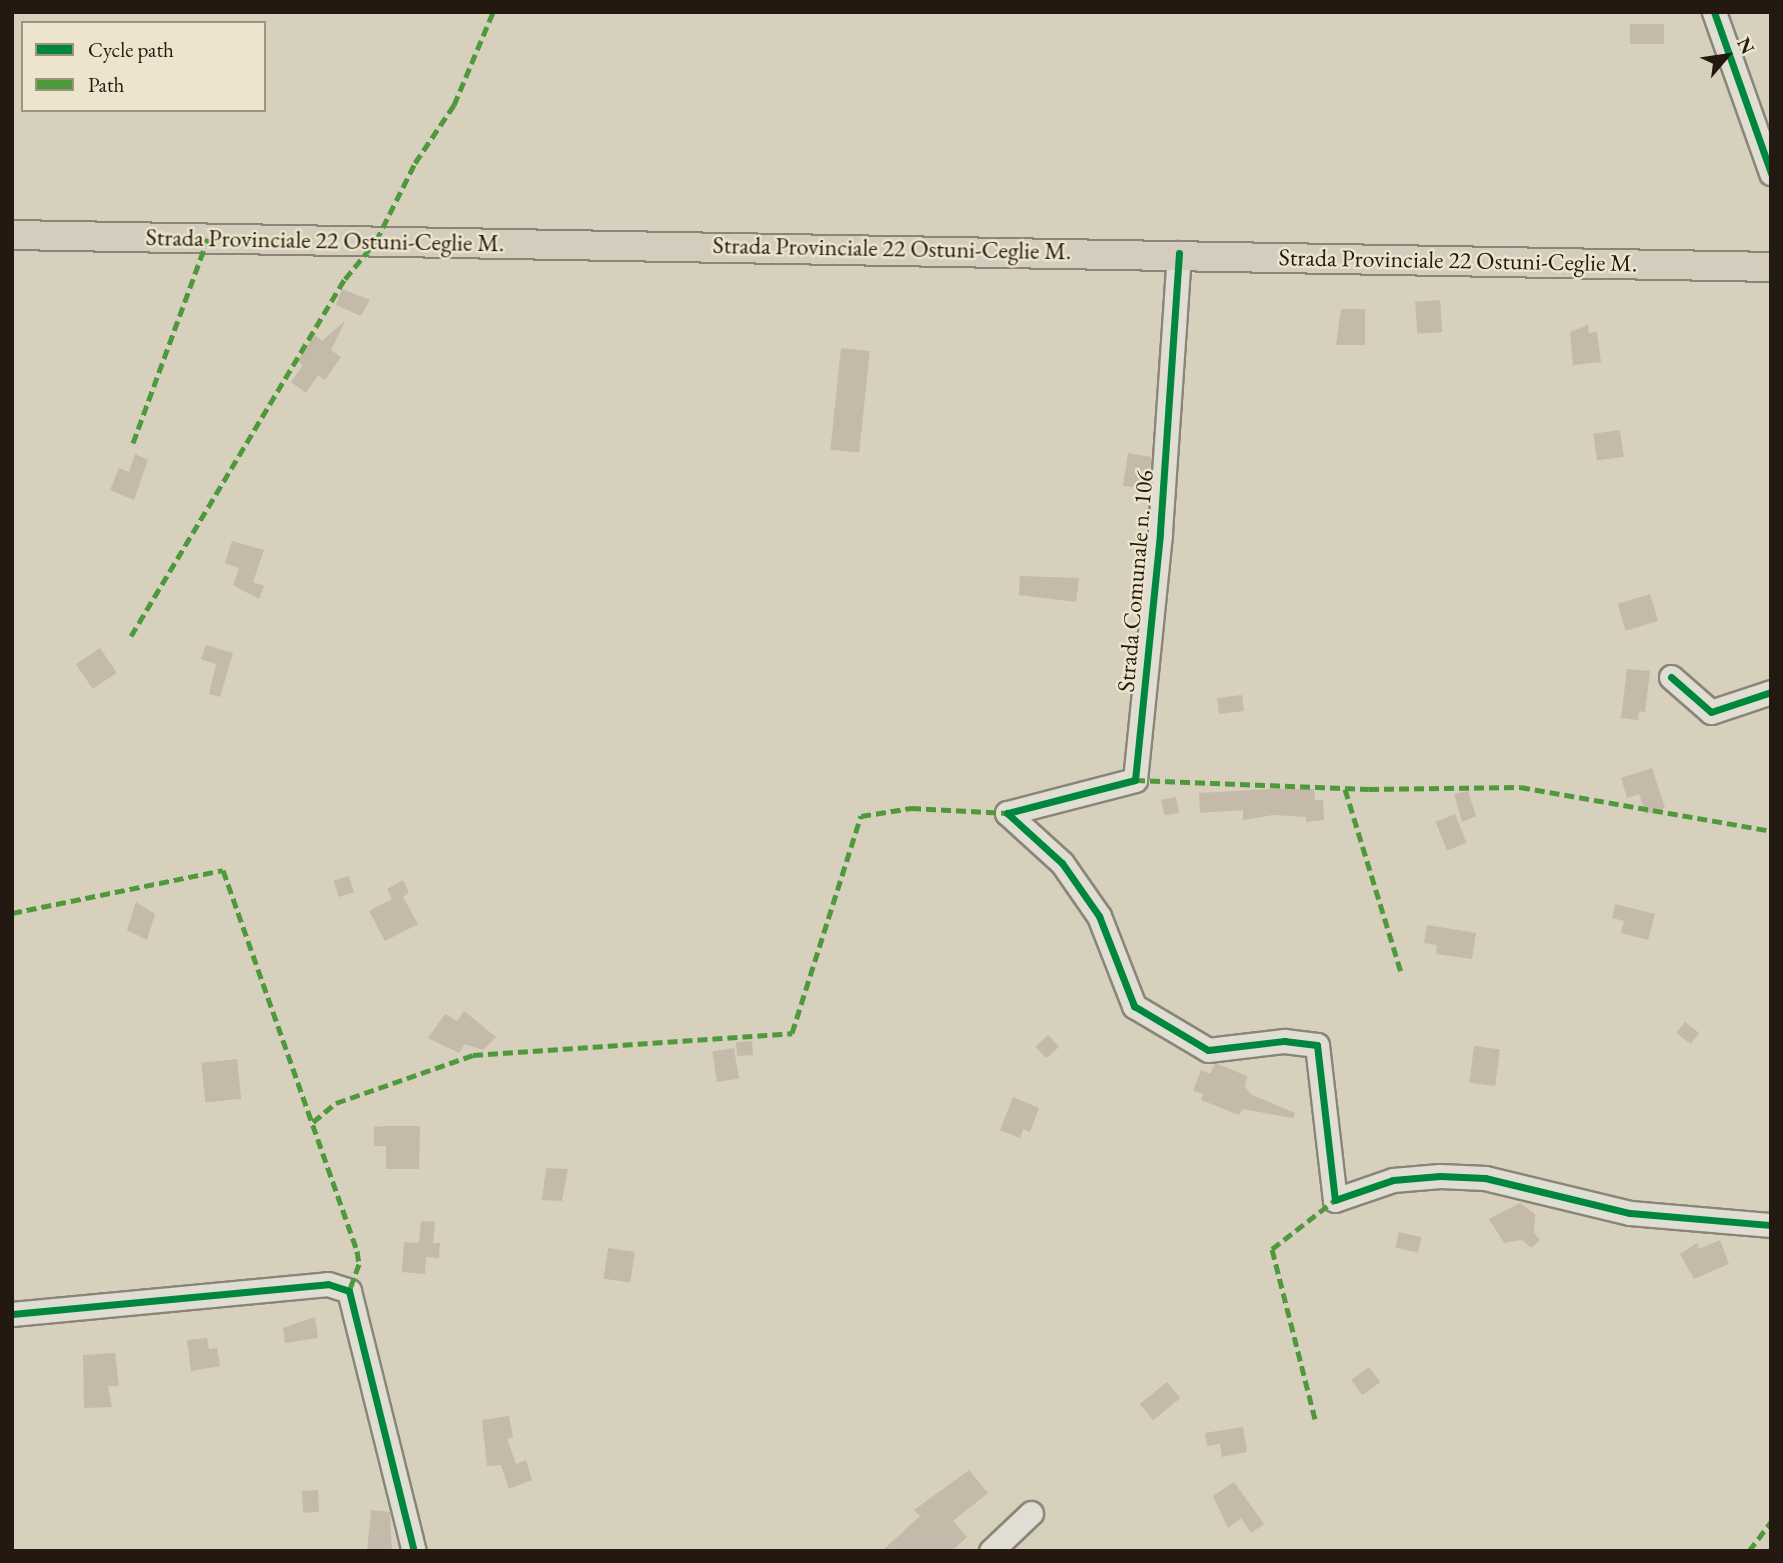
<!DOCTYPE html>
<html>
<head>
<meta charset="utf-8">
<style>
	body { margin:0 }
	#map { position:relative; width:1783px; height:1563px; overflow:hidden; background:#d7d0bc; font-family:"EB Garamond",serif }
	div>[style] { position:absolute }
	.building>* { inset:0; background:#c5b9a9; transform-origin:0 0 }
	.roads { filter:drop-shadow(2px 0 #8a8579) drop-shadow(-2px 0 #8a8579) drop-shadow(0 2px #8a8579) drop-shadow(0 -2px #8a8579) }
	.minor>* { height:23px; margin:-11.5px; padding:0 11.5px; transform-origin:11.5px; border-radius:11.5px; background:#e0ddd2 }
	.major>* { height:28px; margin:-14px; padding:0 14px; transform-origin:14px; border-radius:14px; background:#d4cdbe }
	.quiet>* { height:5px; margin-top:-2.5px; transform-origin:0; background:repeating-linear-gradient(90deg,#4e993c 0 10px,transparent 0 15px) }
	.cycleway>* { height:7px; margin:-3.5px; padding:0 3.5px; transform-origin:3.5px; border-radius:3.5px; background:#00873e }
	span { translate:-50% -50%; white-space:nowrap; text-align:center; line-height:1.15; -webkit-text-stroke:5px #ece4cc; paint-order:stroke }
	.street-label { font-size:24px; color:#241911 }
	.frame { position:absolute; inset:0; border:14px solid #241911; pointer-events:none }
	.legend { position:absolute; left:21px; top:21px; width:245px; height:91px; box-sizing:border-box; background:#ece4cc; border:2px solid #9c9381; margin:0; padding:9px 12px; list-style:none; font-size:21px; color:#241911 }
	.legend li { display:flex; align-items:center; gap:14px; height:35px }
	.legend b { width:35px; border:2px solid #9c9381 }
	.north { position:absolute; left:1692px; top:21px; width:70px; height:70px; -webkit-text-stroke:5px #ece4cc; paint-order:stroke; rotate:61deg; font-size:19px; font-weight:700; line-height:28px; text-align:center; color:#241911 }
	.north::after { content:''; display:block; margin:auto; width:24px; height:32px; background:#241911; clip-path:polygon(50% 0,100% 100%,50% 72%,0 100%) }
</style>
</head>
<body>
<div id="map">
	<div class="building">
		<i style="left:1630px;top:24px;width:34px;height:20px"></i>
		<i style="clip-path:polygon(342px 289px,370px 300px,361px 316px,336px 305px)"></i>
		<i style="left:1440px;top:300px;width:32px;height:25px;rotate:86deg"></i>
		<i style="clip-path:polygon(1341px 309px,1365px 309px,1365px 345px,1336px 345px)"></i>
		<i style="clip-path:polygon(345px 321px,331px 350px,341px 357px,325px 380px,318px 375px,306px 393px,291px 382px,303px 365px,297px 361px,315px 335px,322px 341px)"></i>
		<i style="clip-path:polygon(1588px 325px,1589px 333px,1597px 332px,1601px 362px,1573px 365px,1570px 332px)"></i>
		<i style="left:841px;top:348px;width:29px;height:102px;rotate:6deg"></i>
		<i style="left:1620px;top:430px;width:27px;height:27px;rotate:82deg"></i>
		<i style="clip-path:polygon(1128px 453px,1151px 457px,1149px 489px,1123px 486px)"></i>
		<i style="clip-path:polygon(135px 454px,148px 460px,134px 500px,110px 490px,119px 468px,129px 472px)"></i>
		<i style="clip-path:polygon(232px 541px,264px 550px,253px 582px,264px 586px,259px 599px,233px 585px,239px 568px,225px 563px)"></i>
		<i style="clip-path:polygon(1020px 576px,1079px 578px,1076px 602px,1019px 595px)"></i>
		<i style="left:1650px;top:594px;width:28px;height:34px;rotate:73deg"></i>
		<i style="clip-path:polygon(206px 645px,233px 653px,220px 697px,209px 694px,216px 664px,201px 659px)"></i>
		<i style="left:100px;top:648px;width:30px;height:29px;rotate:56deg"></i>
		<i style="clip-path:polygon(1627px 669px,1650px 671px,1645px 712px,1639px 711px,1638px 720px,1621px 718px)"></i>
		<i style="left:1242px;top:695px;width:16px;height:25px;rotate:83deg"></i>
		<i style="clip-path:polygon(1652px 768px,1665px 808px,1646px 814px,1639px 794px,1627px 798px,1621px 778px)"></i>
		<i style="clip-path:polygon(1272px 789px,1314px 789px,1315px 800px,1323px 800px,1324px 820px,1306px 822px,1306px 817px,1273px 815px,1243px 820px,1243px 810px,1200px 813px,1199px 793px)"></i>
		<i style="clip-path:polygon(1468px 791px,1476px 816px,1462px 822px,1454px 794px)"></i>
		<i style="left:1176px;top:797px;width:16px;height:15px;rotate:79deg"></i>
		<i style="left:1455px;top:814px;width:31px;height:21px;rotate:68deg"></i>
		<i style="left:349px;top:876px;width:17px;height:16px;rotate:73deg"></i>
		<i style="clip-path:polygon(403px 880px,409px 892px,403px 897px,418px 924px,385px 941px,369px 911px,392px 899px,387px 889px)"></i>
		<i style="clip-path:polygon(136px 902px,155px 914px,147px 940px,127px 930px)"></i>
		<i style="clip-path:polygon(1615px 904px,1655px 914px,1648px 940px,1621px 933px,1624px 921px,1612px 918px)"></i>
		<i style="clip-path:polygon(1427px 925px,1476px 933px,1472px 959px,1436px 954px,1437px 945px,1424px 943px)"></i>
		<i style="clip-path:polygon(464px 1011px,496px 1037px,483px 1050px,465px 1044px,459px 1053px,428px 1038px,445px 1014px,457px 1021px)"></i>
		<i style="left:1685px;top:1022px;width:18px;height:14px;rotate:38deg"></i>
		<i style="left:1048px;top:1035px;width:16px;height:17px;rotate:47deg"></i>
		<i style="left:752px;top:1041px;width:14px;height:16px;rotate:86deg"></i>
		<i style="left:1474px;top:1046px;width:26px;height:37px;rotate:7deg"></i>
		<i style="left:734px;top:1048px;width:31px;height:22px;rotate:81deg"></i>
		<i style="left:237px;top:1059px;width:40px;height:36px;rotate:84deg"></i>
		<i style="clip-path:polygon(1215px 1063px,1247px 1076px,1245px 1087px,1252px 1095px,1295px 1113px,1293px 1118px,1242px 1109px,1239px 1115px,1201px 1100px,1203px 1094px,1193px 1091px,1201px 1070px,1210px 1074px)"></i>
		<i style="clip-path:polygon(1013px 1097px,1039px 1108px,1030px 1132px,1023px 1129px,1020px 1138px,1000px 1130px)"></i>
		<i style="clip-path:polygon(386px 1126px,420px 1126px,419px 1169px,386px 1169px,386px 1146px,374px 1146px,374px 1127px)"></i>
		<i style="clip-path:polygon(546px 1168px,568px 1169px,562px 1201px,542px 1200px)"></i>
		<i style="clip-path:polygon(1520px 1203px,1535px 1214px,1534px 1233px,1540px 1240px,1531px 1248px,1522px 1240px,1504px 1243px,1489px 1219px)"></i>
		<i style="clip-path:polygon(421px 1221px,435px 1222px,433px 1243px,440px 1243px,439px 1258px,426px 1257px,425px 1274px,402px 1272px,404px 1242px,419px 1243px)"></i>
		<i style="left:1399px;top:1232px;width:23px;height:16px;rotate:13deg"></i>
		<i style="clip-path:polygon(1720px 1240px,1729px 1264px,1694px 1279px,1680px 1254px,1697px 1243px,1699px 1249px)"></i>
		<i style="left:608px;top:1248px;width:27px;height:31px;rotate:8deg"></i>
		<i style="clip-path:polygon(315px 1317px,318px 1338px,285px 1343px,283px 1328px)"></i>
		<i style="clip-path:polygon(207px 1338px,209px 1349px,217px 1348px,220px 1366px,191px 1371px,187px 1340px)"></i>
		<i style="clip-path:polygon(115px 1353px,119px 1386px,108px 1386px,112px 1407px,84px 1408px,83px 1355px)"></i>
		<i style="left:1369px;top:1367px;width:19px;height:22px;rotate:54deg"></i>
		<i style="left:1167px;top:1382px;width:21px;height:35px;rotate:51deg"></i>
		<i style="clip-path:polygon(509px 1416px,513px 1437px,507px 1439px,516px 1464px,526px 1460px,532px 1480px,509px 1489px,501px 1465px,487px 1466px,482px 1420px)"></i>
		<i style="clip-path:polygon(1243px 1427px,1247px 1452px,1222px 1457px,1220px 1444px,1207px 1446px,1205px 1433px)"></i>
		<i style="clip-path:polygon(969px 1470px,988px 1493px,953px 1521px,967px 1537px,952px 1551px,882px 1551px,920px 1516px,914px 1510px)"></i>
		<i style="clip-path:polygon(1234px 1482px,1264px 1524px,1251px 1533px,1241px 1518px,1228px 1528px,1213px 1496px)"></i>
		<i style="left:318px;top:1490px;width:22px;height:16px;rotate:87deg"></i>
		<i style="clip-path:polygon(371px 1510px,390px 1512px,392px 1551px,367px 1551px)"></i>
	</div>
	<div class="roads">
		<div class="minor">
			<i style="left:1714px;top:12px;width:171px;rotate:70.5deg"></i>
			<i style="left:1179px;top:253px;width:282px;rotate:93.9deg"></i>
			<i style="left:1160px;top:534px;width:247px;rotate:95.8deg"></i>
			<i style="left:1135px;top:780px;width:132px;rotate:165.5deg"></i>
			<i style="left:1007px;top:813px;width:74px;rotate:42.3deg"></i>
			<i style="left:1062px;top:863px;width:65px;rotate:55.1deg"></i>
			<i style="left:1099px;top:916px;width:97px;rotate:68.7deg"></i>
			<i style="left:1134px;top:1006px;width:86px;rotate:30.7deg"></i>
			<i style="left:1208px;top:1050px;width:77px;rotate:-6.8deg"></i>
			<i style="left:1284px;top:1041px;width:33px;rotate:7deg"></i>
			<i style="left:1317px;top:1045px;width:156px;rotate:83.4deg"></i>
			<i style="left:1335px;top:1200px;width:61px;rotate:-19deg"></i>
			<i style="left:1393px;top:1180px;width:47px;rotate:-4.9deg"></i>
			<i style="left:1440px;top:1176px;width:45px;rotate:2.5deg"></i>
			<i style="left:1485px;top:1178px;width:149px;rotate:13.6deg"></i>
			<i style="left:1630px;top:1213px;width:142px;rotate:4.9deg"></i>
			<i style="left:1671px;top:677px;width:53px;rotate:41.2deg"></i>
			<i style="left:1711px;top:712px;width:63px;rotate:-18.4deg"></i>
			<i style="left:12px;top:1314px;width:317px;rotate:-5.4deg"></i>
			<i style="left:328px;top:1284px;width:22px;rotate:18deg"></i>
			<i style="left:349px;top:1291px;width:268px;rotate:76deg"></i>
			<i style="left:991px;top:1551px;width:55px;rotate:-43.5deg"></i>
		</div>
		<div class="major">
			<i style="left:12px;top:235px;width:1759px;rotate:1.04deg"></i>
		</div>
	</div>
	<div class="quiet">
		<i style="left:133px;top:443px;width:218px;rotate:-69.9deg"></i>
		<i style="left:131px;top:636px;width:416px;rotate:-59.1deg"></i>
		<i style="left:345px;top:279px;width:49px;rotate:-50.8deg"></i>
		<i style="left:376px;top:241px;width:87px;rotate:-63.4deg"></i>
		<i style="left:415px;top:163px;width:70px;rotate:-56.1deg"></i>
		<i style="left:454px;top:105px;width:101px;rotate:-67.2deg"></i>
		<i style="left:1135px;top:780px;width:234px;rotate:2.2deg"></i>
		<i style="left:1369px;top:789px;width:151px;rotate:-0.8deg"></i>
		<i style="left:1520px;top:787px;width:255px;rotate:9.9deg"></i>
		<i style="left:1345px;top:789px;width:195px;rotate:73deg"></i>
		<i style="left:12px;top:913px;width:215px;rotate:-11.5deg"></i>
		<i style="left:223px;top:870px;width:404px;rotate:70.6deg"></i>
		<i style="left:357px;top:1251px;width:13px;rotate:81deg"></i>
		<i style="left:359px;top:1264px;width:29px;rotate:110deg"></i>
		<i style="left:313px;top:1122px;width:30px;rotate:-40deg"></i>
		<i style="left:336px;top:1103px;width:145px;rotate:-19.3deg"></i>
		<i style="left:473px;top:1055px;width:320px;rotate:-3.9deg"></i>
		<i style="left:792px;top:1033px;width:228px;rotate:-72.4deg"></i>
		<i style="left:861px;top:816px;width:51px;rotate:-9.1deg"></i>
		<i style="left:911px;top:808px;width:96px;rotate:3deg"></i>
		<i style="left:1315px;top:1419px;width:175px;rotate:-104.2deg"></i>
		<i style="left:1272px;top:1249px;width:80px;rotate:-37.9deg"></i>
		<i style="left:1749px;top:1551px;width:36px;rotate:-53deg"></i>
	</div>
	<div class="cycleway">
		<i style="left:1714px;top:12px;width:171px;rotate:70.5deg"></i>
		<i style="left:1179px;top:253px;width:282px;rotate:93.9deg"></i>
		<i style="left:1160px;top:534px;width:247px;rotate:95.8deg"></i>
		<i style="left:1135px;top:780px;width:132px;rotate:165.5deg"></i>
		<i style="left:1007px;top:813px;width:74px;rotate:42.3deg"></i>
		<i style="left:1062px;top:863px;width:65px;rotate:55.1deg"></i>
		<i style="left:1099px;top:916px;width:97px;rotate:68.7deg"></i>
		<i style="left:1134px;top:1006px;width:86px;rotate:30.7deg"></i>
		<i style="left:1208px;top:1050px;width:77px;rotate:-6.8deg"></i>
		<i style="left:1284px;top:1041px;width:33px;rotate:7deg"></i>
		<i style="left:1317px;top:1045px;width:156px;rotate:83.4deg"></i>
		<i style="left:1335px;top:1200px;width:61px;rotate:-19deg"></i>
		<i style="left:1393px;top:1180px;width:47px;rotate:-4.9deg"></i>
		<i style="left:1440px;top:1176px;width:45px;rotate:2.5deg"></i>
		<i style="left:1485px;top:1178px;width:149px;rotate:13.6deg"></i>
		<i style="left:1630px;top:1213px;width:142px;rotate:4.9deg"></i>
		<i style="left:1671px;top:677px;width:53px;rotate:41.2deg"></i>
		<i style="left:1711px;top:712px;width:63px;rotate:-18.4deg"></i>
		<i style="left:12px;top:1314px;width:317px;rotate:-5.4deg"></i>
		<i style="left:328px;top:1284px;width:22px;rotate:18deg"></i>
		<i style="left:349px;top:1291px;width:268px;rotate:76deg"></i>
	</div>
	<div class="street-label">
		<span style="left:325px;top:240px;rotate:1deg">Strada Provinciale 22 Ostuni-Ceglie M.</span>
		<span style="left:892px;top:248px;rotate:1deg">Strada Provinciale 22 Ostuni-Ceglie M.</span>
		<span style="left:1458px;top:260px;rotate:1deg">Strada Provinciale 22 Ostuni-Ceglie M.</span>
		<span style="left:1135px;top:581px;rotate:-85deg">Strada Comunale n. 106</span>
	</div>
	<div class="frame"></div>
	<ul class="legend">
	<li><b style="height:9px;background:#00873e"></b>Cycle path</li>
	<li><b style="height:9px;background:#4e993c"></b>Path</li>
	</ul>
	<div class="north">N</div>
</div>
</body>
</html>
